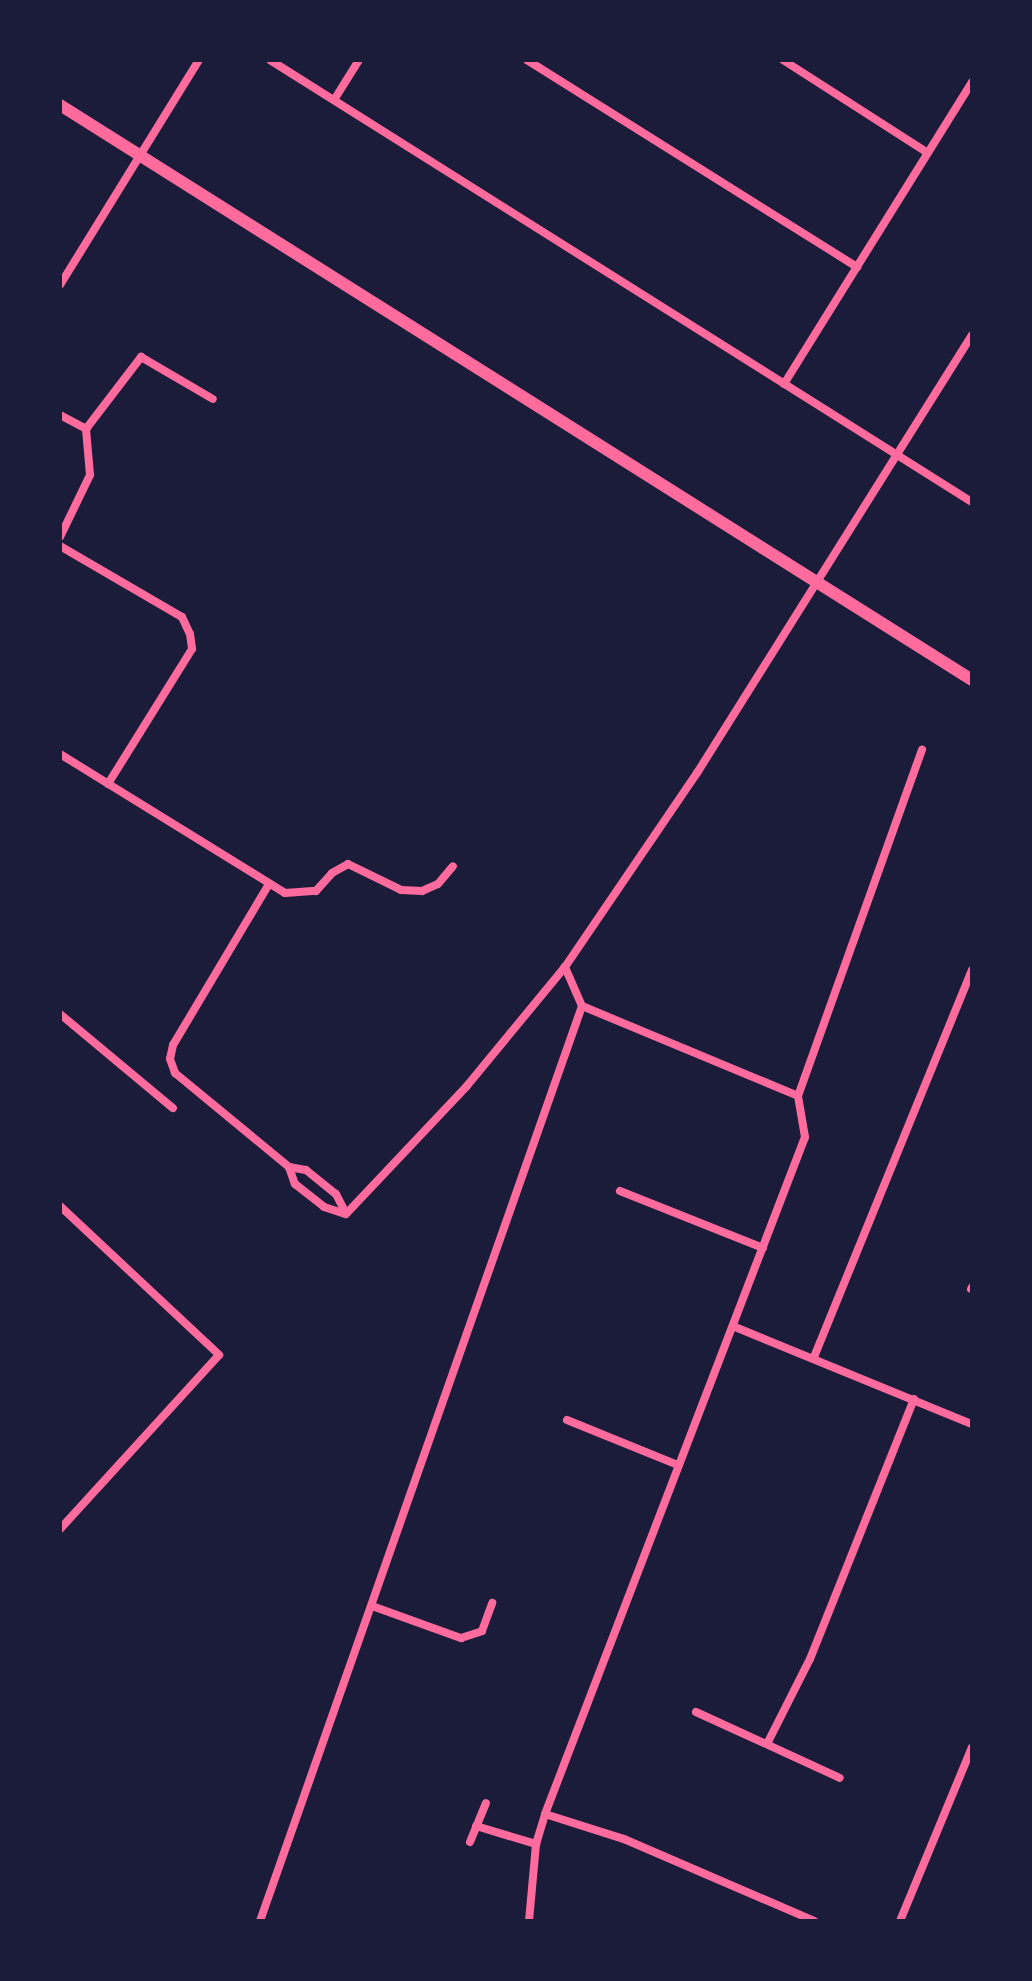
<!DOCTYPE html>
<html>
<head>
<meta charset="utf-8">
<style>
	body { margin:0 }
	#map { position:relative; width:1032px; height:1981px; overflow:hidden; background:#1b1b3a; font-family:Mulish,sans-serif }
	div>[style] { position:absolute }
	.minor>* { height:8px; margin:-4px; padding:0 4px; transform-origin:4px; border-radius:4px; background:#ff6b9d }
	.tertiary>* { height:12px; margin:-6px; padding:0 6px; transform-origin:6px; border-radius:6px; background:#ff6b9d }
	span { translate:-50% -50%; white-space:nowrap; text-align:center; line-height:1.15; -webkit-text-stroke:8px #1b1b3a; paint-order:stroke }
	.frame { position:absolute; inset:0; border:62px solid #1b1b3a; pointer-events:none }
</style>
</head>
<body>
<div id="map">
	<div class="minor">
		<i style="left:270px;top:60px;width:830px;rotate:32.2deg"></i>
		<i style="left:527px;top:60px;width:390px;rotate:32.1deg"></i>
		<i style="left:783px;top:60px;width:172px;rotate:32.7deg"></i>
		<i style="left:334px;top:100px;width:47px;rotate:-58deg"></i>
		<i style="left:60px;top:285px;width:264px;rotate:-58.3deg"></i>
		<i style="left:784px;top:384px;width:356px;rotate:-58.1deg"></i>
		<i style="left:60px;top:415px;width:30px;rotate:28deg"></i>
		<i style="left:86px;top:429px;width:46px;rotate:85deg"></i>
		<i style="left:90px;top:475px;width:69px;rotate:115.8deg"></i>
		<i style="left:86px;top:429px;width:91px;rotate:-52.6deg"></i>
		<i style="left:141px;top:357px;width:83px;rotate:30.3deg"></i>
		<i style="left:60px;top:546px;width:141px;rotate:30.2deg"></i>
		<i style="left:182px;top:617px;width:19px;rotate:65deg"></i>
		<i style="left:190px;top:634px;width:15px;rotate:82deg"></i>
		<i style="left:192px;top:649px;width:159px;rotate:121.9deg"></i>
		<i style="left:60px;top:754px;width:264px;rotate:31.7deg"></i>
		<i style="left:285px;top:893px;width:31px;rotate:-4deg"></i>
		<i style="left:316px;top:891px;width:24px;rotate:-48deg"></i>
		<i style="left:332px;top:873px;width:18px;rotate:-29deg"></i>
		<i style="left:348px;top:864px;width:59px;rotate:26.1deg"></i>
		<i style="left:401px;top:890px;width:21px;rotate:3deg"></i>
		<i style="left:422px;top:891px;width:17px;rotate:-24deg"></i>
		<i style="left:438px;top:884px;width:23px;rotate:-50deg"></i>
		<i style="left:269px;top:884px;width:187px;rotate:120.8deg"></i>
		<i style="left:173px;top:1045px;width:14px;rotate:102deg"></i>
		<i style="left:170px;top:1059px;width:15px;rotate:70deg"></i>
		<i style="left:175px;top:1073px;width:148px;rotate:39.5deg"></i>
		<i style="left:289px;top:1167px;width:18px;rotate:71deg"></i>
		<i style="left:295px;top:1184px;width:37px;rotate:38deg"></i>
		<i style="left:324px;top:1207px;width:23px;rotate:18deg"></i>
		<i style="left:582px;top:1006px;width:234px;rotate:22.6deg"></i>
		<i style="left:60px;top:1014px;width:147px;rotate:39.8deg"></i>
		<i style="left:289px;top:1167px;width:17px;rotate:10deg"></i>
		<i style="left:306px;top:1170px;width:38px;rotate:39deg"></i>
		<i style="left:336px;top:1194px;width:22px;rotate:63deg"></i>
		<i style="left:620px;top:1191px;width:154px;rotate:21.7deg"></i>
		<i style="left:60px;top:1206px;width:218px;rotate:43.1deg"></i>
		<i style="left:219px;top:1355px;width:236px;rotate:132.4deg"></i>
		<i style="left:346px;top:1214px;width:175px;rotate:-46.6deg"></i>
		<i style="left:466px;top:1087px;width:156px;rotate:-50.5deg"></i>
		<i style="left:565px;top:967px;width:235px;rotate:-55.8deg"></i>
		<i style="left:697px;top:773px;width:517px;rotate:-57.88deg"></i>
		<i style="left:971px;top:1289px;width:2px;rotate:-63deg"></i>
		<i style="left:735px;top:1327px;width:256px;rotate:22.3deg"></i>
		<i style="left:814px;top:1357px;width:418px;rotate:-67.8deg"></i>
		<i style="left:567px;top:1420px;width:120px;rotate:22.1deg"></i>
		<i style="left:372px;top:1606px;width:95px;rotate:19.8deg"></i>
		<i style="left:461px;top:1638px;width:22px;rotate:-18deg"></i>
		<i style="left:482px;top:1631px;width:30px;rotate:-70deg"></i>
		<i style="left:696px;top:1712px;width:158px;rotate:24.6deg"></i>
		<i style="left:768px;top:1742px;width:93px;rotate:-63.2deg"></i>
		<i style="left:810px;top:1659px;width:280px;rotate:-68.2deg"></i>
		<i style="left:545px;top:1814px;width:83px;rotate:17.6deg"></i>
		<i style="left:624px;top:1839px;width:207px;rotate:23.3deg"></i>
		<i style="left:476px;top:1826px;width:63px;rotate:16.7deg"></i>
		<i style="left:470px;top:1842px;width:42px;rotate:-67.7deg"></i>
		<i style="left:260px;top:1921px;width:970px;rotate:-70.61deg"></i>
		<i style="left:582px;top:1006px;width:43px;rotate:-113.6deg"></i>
		<i style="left:529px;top:1921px;width:77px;rotate:-84.8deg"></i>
		<i style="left:536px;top:1844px;width:31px;rotate:-73deg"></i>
		<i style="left:545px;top:1814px;width:725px;rotate:-68.99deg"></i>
		<i style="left:805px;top:1137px;width:42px;rotate:-99.7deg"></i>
		<i style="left:798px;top:1096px;width:368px;rotate:-70.3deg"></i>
		<i style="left:900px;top:1921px;width:188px;rotate:-67.5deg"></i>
	</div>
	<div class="tertiary">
		<i style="left:60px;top:105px;width:1078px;rotate:32.23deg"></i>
	</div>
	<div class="frame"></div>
</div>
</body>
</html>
